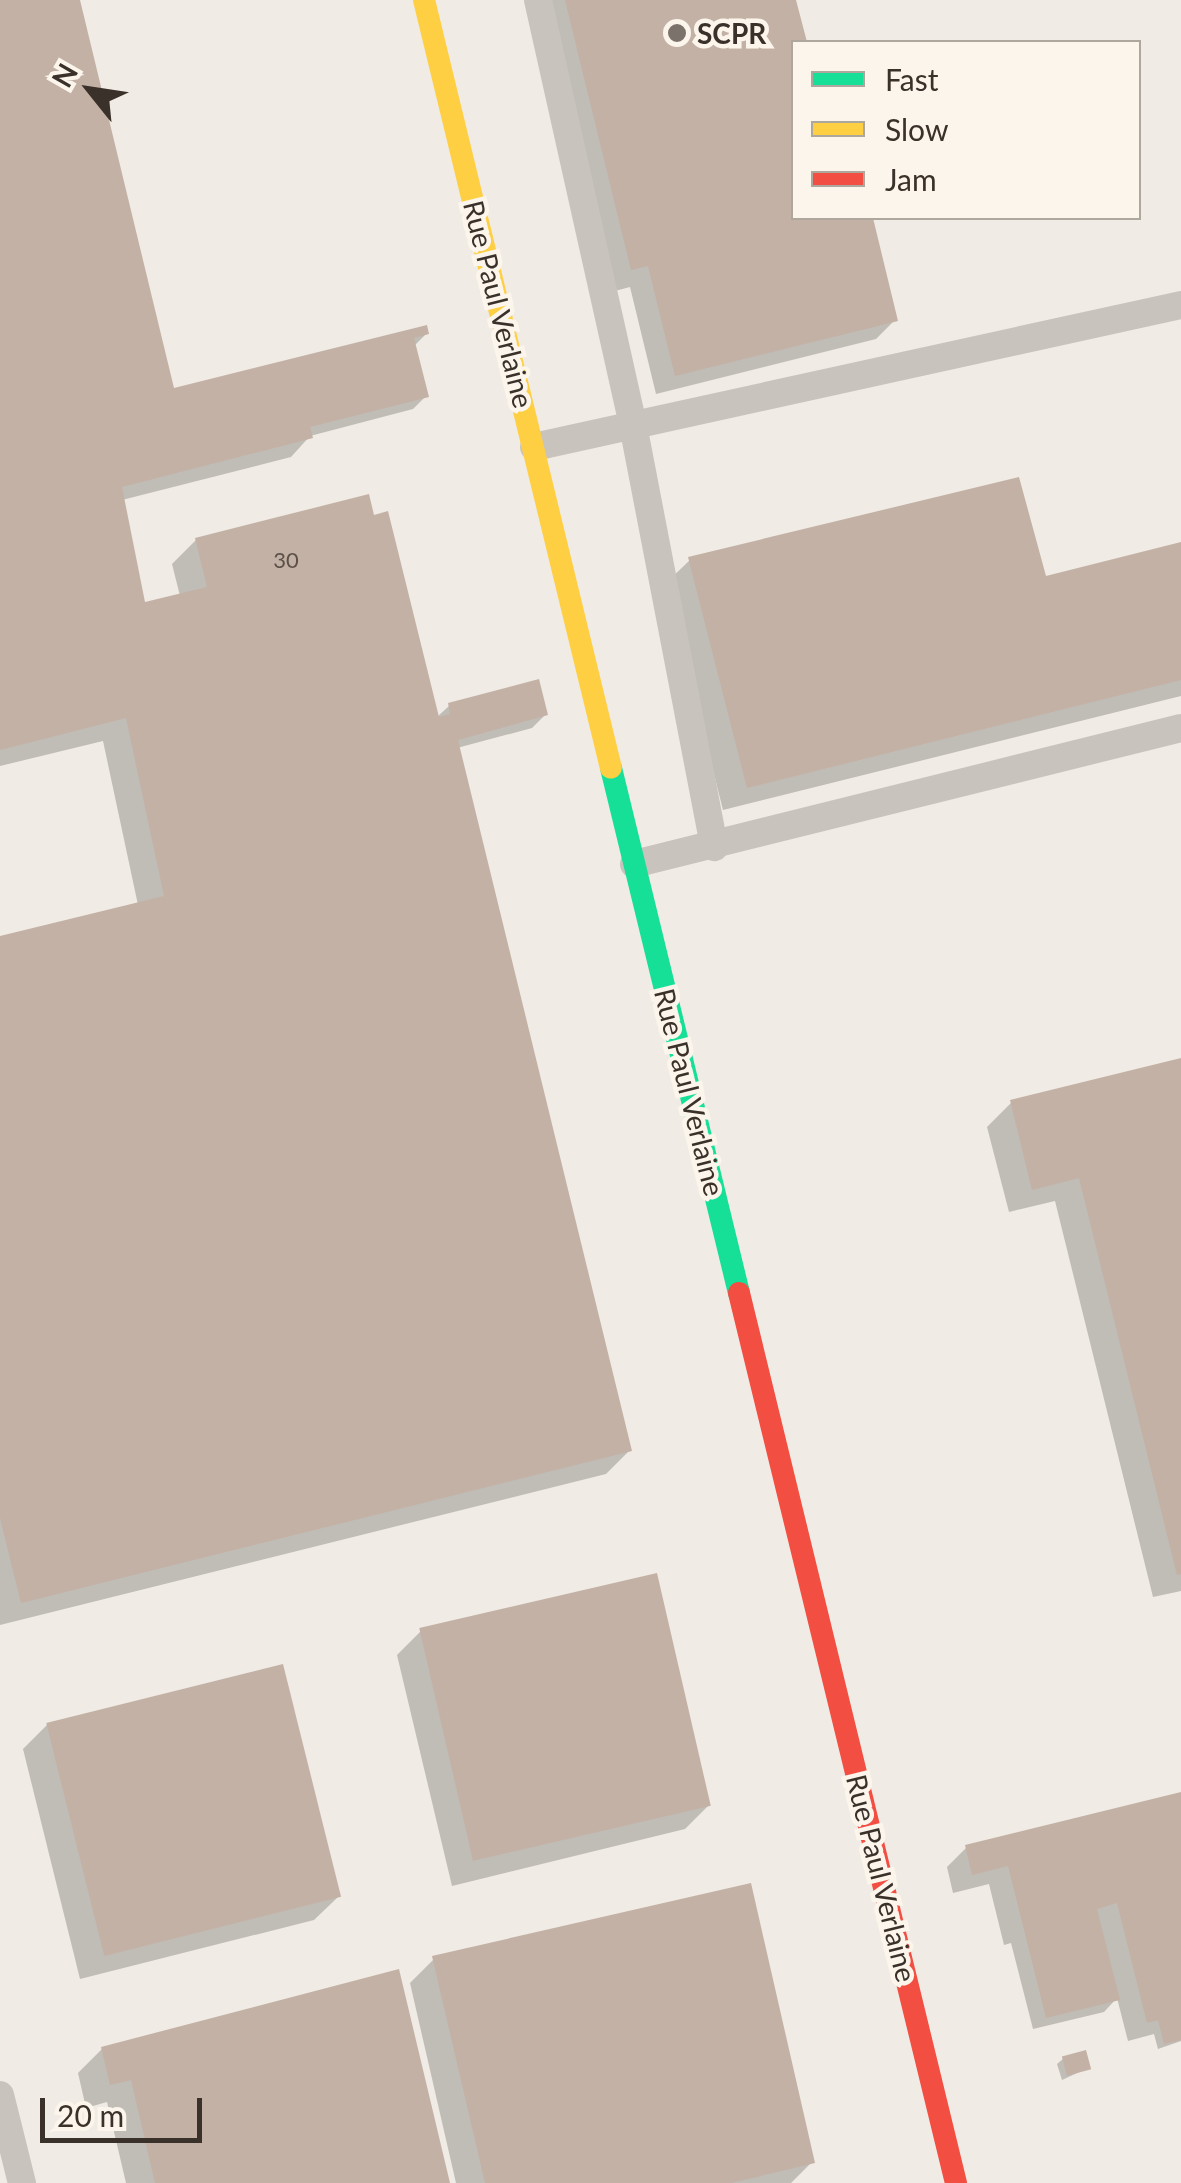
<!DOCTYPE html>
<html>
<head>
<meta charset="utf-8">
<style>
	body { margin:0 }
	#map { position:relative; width:1181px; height:2183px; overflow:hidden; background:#f0ebe4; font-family:Lato,sans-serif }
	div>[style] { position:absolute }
	.shadow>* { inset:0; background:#0003 }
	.building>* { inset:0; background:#c3b1a5; transform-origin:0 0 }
	.lane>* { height:28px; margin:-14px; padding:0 14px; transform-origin:14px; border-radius:14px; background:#c9c3bd }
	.fast>* { height:22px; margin:-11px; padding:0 11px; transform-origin:11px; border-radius:11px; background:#16e098 }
	.slow>* { height:22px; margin:-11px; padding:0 11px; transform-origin:11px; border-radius:11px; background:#ffcf43 }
	.jam>* { height:22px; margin:-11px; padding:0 11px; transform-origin:11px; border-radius:11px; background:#f24e42 }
	.dots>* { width:28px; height:28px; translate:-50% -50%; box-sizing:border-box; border:5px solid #fbf5ec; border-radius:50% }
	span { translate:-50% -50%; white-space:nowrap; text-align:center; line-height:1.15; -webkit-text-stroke:9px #fbf5ec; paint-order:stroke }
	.number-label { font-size:22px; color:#5c5149 }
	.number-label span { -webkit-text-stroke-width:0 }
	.poi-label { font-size:28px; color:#3a312a; font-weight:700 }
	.left { translate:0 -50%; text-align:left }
	.street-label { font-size:28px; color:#3a312a }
	.legend { position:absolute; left:791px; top:40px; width:350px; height:180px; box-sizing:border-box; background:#fbf5ec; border:2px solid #aea79e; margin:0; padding:12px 18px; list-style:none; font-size:30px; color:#3a312a }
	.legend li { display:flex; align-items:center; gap:20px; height:50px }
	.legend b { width:50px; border:2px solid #aea79e }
	.north { position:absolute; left:40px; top:40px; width:100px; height:100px; -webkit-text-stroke:8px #fbf5ec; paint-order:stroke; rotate:300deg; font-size:28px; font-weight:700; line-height:40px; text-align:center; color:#3a312a }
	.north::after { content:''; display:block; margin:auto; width:35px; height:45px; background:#3a312a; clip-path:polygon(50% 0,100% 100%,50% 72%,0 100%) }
	.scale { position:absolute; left:40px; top:2098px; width:162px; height:45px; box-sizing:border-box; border:5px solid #3a312a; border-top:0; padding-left:12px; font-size:30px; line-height:35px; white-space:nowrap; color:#3a312a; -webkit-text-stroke:8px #fbf5ec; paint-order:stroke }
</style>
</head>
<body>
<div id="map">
	<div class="shadow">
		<i style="clip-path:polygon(0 0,77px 0,165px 393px,427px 333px,414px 346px,426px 396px,413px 409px,310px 436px,291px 457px,122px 500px,137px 607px,180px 596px,172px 564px,196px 540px,437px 717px,449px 706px,545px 715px,532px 728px,457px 748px,630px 1450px,606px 1474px,0 1625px,0 938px,138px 905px,103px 741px,0 766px)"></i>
		<i style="clip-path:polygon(536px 0,794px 0,804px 42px,794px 42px,794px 218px,870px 218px,895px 320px,876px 339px,656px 394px,630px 287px,607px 293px)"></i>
		<i style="clip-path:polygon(1181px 545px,1181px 696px,723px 810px,666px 583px,690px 560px,1044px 579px)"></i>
		<i style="clip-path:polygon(1181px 1060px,1181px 1591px,1153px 1597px,1055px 1201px,1009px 1212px,987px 1127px,1011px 1103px)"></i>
		<i style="clip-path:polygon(421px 1631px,709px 1805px,685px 1829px,452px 1886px,397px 1655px)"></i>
		<i style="clip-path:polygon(47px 1725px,338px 1897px,314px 1920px,80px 1979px,23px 1749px)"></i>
		<i style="clip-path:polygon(1181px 1795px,1181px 2041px,1158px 2049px,1154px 2034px,1128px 2041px,1117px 1998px,1104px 2012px,1033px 2029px,1011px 1943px,1004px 1945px,989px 1884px,953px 1893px,947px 1867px,966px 1848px)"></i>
		<i style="clip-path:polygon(434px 1959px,812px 2162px,791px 2183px,456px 2183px,410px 1983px)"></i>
		<i style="clip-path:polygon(102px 2049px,447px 2183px,126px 2183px,107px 2102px,86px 2108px,78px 2073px)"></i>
		<i style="clip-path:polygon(1064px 2058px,1088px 2068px,1062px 2080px,1057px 2064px)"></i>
	</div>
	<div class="building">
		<i style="clip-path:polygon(0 0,80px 0,174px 388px,427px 325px,429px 334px,414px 338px,429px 397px,310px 427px,313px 438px,122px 487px,145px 602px,207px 587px,195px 538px,369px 494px,374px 515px,388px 511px,439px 717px,450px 714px,448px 703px,539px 679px,548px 715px,458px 740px,632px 1451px,21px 1603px,0 1518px,0 936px,164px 896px,126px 718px,0 750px)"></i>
		<i style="clip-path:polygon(565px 0,796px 0,807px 42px,794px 42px,794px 218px,873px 218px,898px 321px,675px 376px,648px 266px,631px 270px)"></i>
		<i style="clip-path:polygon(1019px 477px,1046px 576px,1181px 542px,1181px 680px,747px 788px,688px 557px)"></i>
		<i style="clip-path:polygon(1181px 1058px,1181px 1574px,1177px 1575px,1079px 1178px,1032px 1190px,1010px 1100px)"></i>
		<i style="left:657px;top:1573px;width:239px;height:244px;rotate:77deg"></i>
		<i style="left:283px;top:1664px;width:240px;height:244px;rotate:76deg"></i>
		<i style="clip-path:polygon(1181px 1792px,1181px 2040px,1164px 2044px,1158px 2020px,1147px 2023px,1117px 1903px,1097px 1909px,1120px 2000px,1046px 2018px,1008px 1866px,972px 1875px,965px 1845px)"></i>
		<i style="clip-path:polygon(751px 1883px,815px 2163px,731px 2183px,485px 2183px,432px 1956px)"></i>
		<i style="clip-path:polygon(399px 1969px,450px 2183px,155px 2183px,131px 2080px,110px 2085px,101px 2047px)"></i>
		<i style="left:1086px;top:2050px;width:20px;height:25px;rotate:75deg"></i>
	</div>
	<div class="lane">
		<i style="left:538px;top:0;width:435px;rotate:77.4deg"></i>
		<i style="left:633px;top:425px;width:430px;rotate:79.1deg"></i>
		<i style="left:534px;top:447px;width:662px;rotate:-12.38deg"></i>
		<i style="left:634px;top:864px;width:564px;rotate:-13.96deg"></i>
		<i style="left:0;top:2095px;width:91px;rotate:76deg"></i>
	</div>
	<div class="fast">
		<i style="left:611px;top:768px;width:540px;rotate:76.3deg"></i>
	</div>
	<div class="slow">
		<i style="left:424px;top:0;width:790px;rotate:76.32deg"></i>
	</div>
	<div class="jam">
		<i style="left:739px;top:1293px;width:916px;rotate:76.3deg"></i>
	</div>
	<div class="dots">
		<i style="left:677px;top:33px;background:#7a726b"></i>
	</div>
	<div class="number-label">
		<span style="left:286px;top:560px">30</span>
	</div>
	<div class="poi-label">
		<span class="left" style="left:697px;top:33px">SCPR</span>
	</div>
	<div class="street-label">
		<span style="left:499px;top:304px;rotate:76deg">Rue Paul Verlaine</span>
		<span style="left:690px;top:1092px;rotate:76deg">Rue Paul Verlaine</span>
		<span style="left:882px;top:1878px;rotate:76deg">Rue Paul Verlaine</span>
	</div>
	<ul class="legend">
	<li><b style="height:12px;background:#16e098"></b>Fast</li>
	<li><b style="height:12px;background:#ffcf43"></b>Slow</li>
	<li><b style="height:12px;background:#f24e42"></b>Jam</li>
	</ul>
	<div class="north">N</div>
	<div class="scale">20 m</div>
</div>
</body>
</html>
